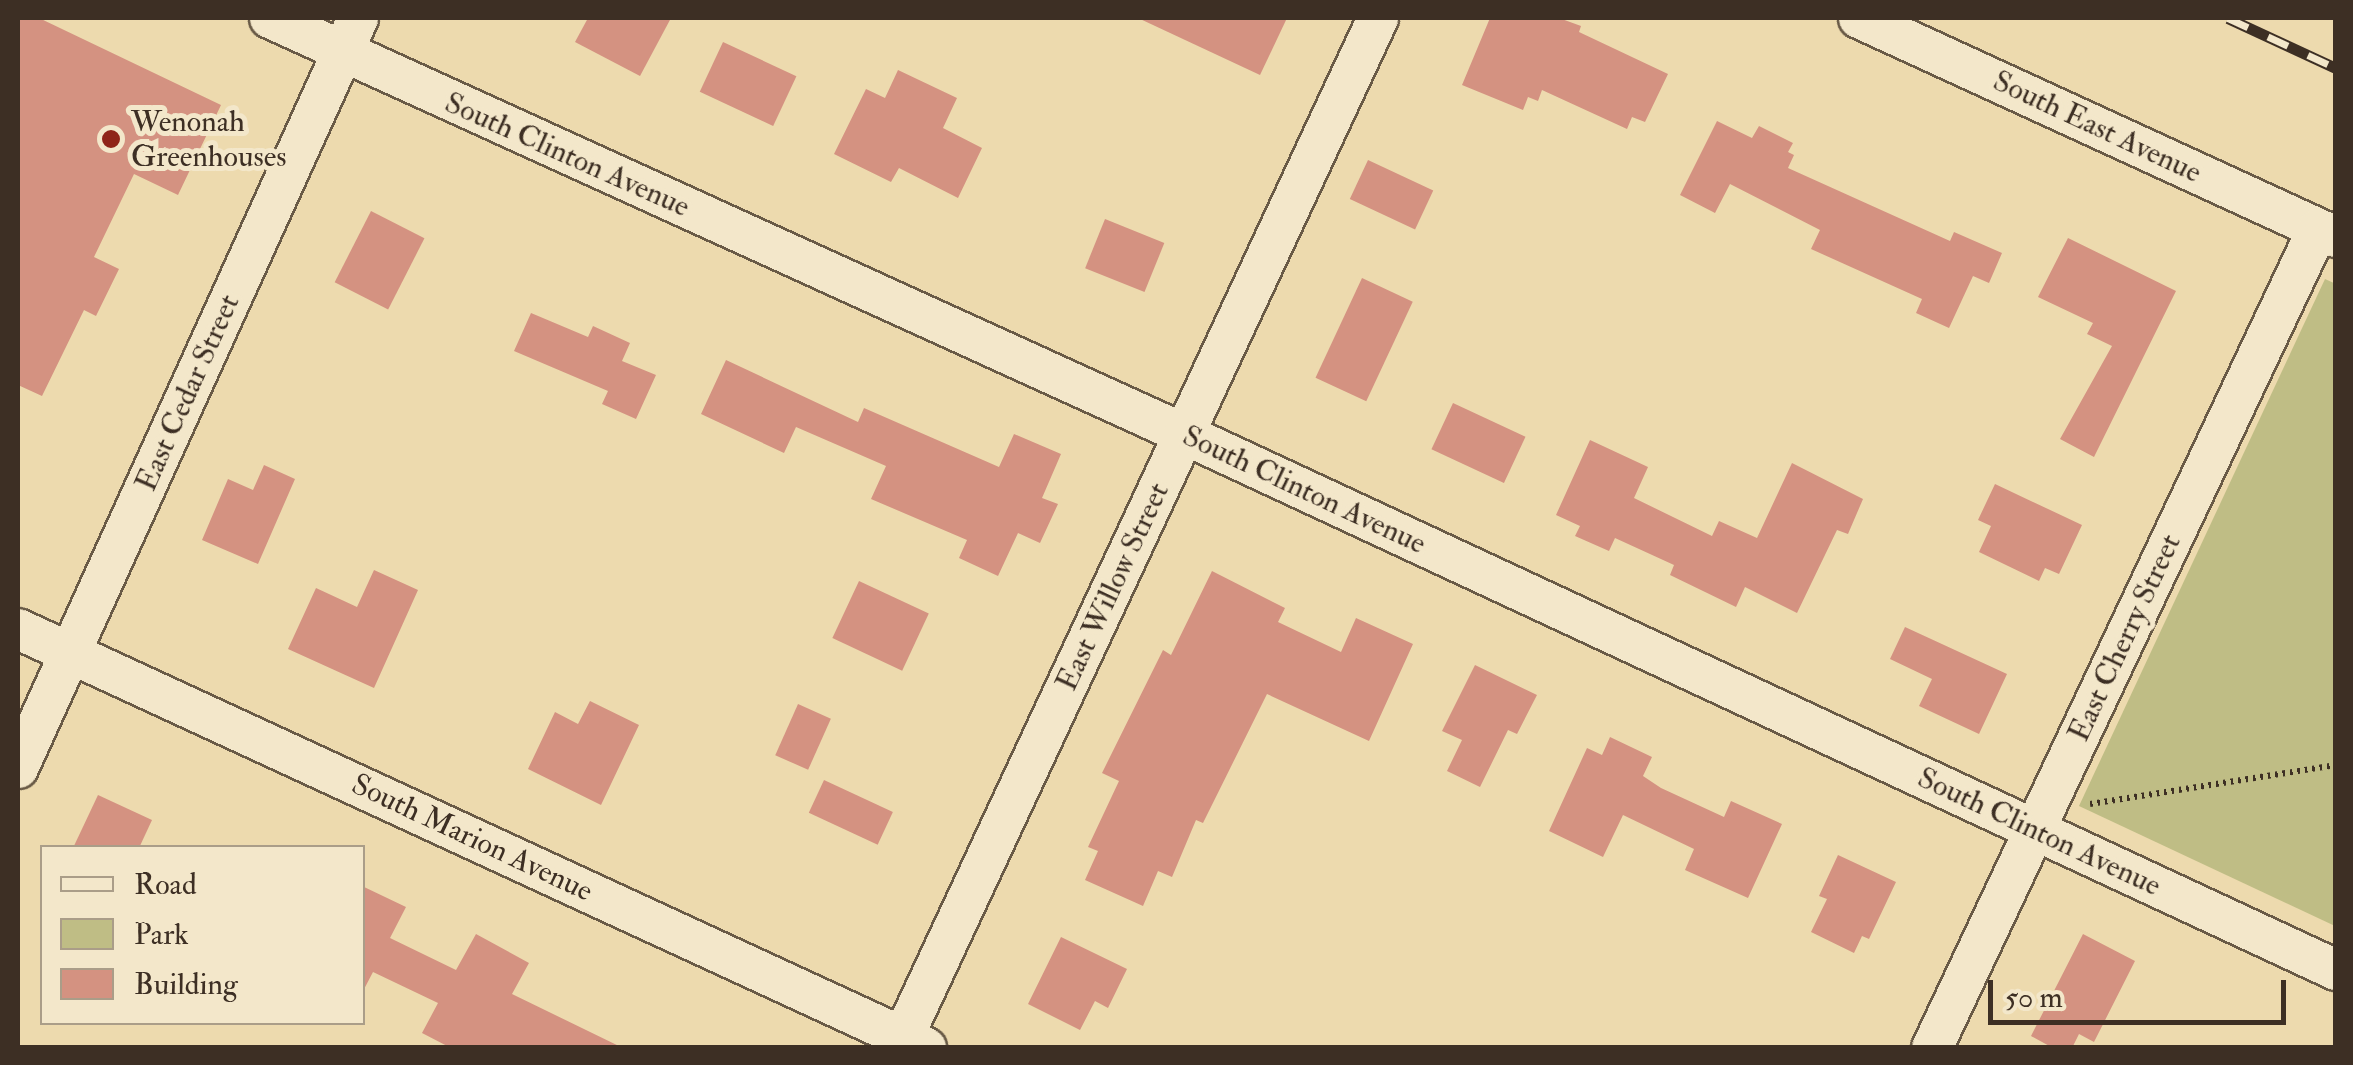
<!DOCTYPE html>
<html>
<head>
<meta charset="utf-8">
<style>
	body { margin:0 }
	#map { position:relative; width:2353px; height:1065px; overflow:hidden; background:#eddaae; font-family:"IM FELL Double Pica",serif }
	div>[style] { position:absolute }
	.green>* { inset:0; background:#bfbd85 }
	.building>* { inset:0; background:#d49281; transform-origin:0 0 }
	.path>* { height:6px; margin-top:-3px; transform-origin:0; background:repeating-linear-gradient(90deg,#3d2f24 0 2.5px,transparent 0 7.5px) }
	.roads { filter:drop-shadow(2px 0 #695a46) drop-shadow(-2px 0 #695a46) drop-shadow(0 2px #695a46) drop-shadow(0 -2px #695a46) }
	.minor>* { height:40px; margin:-20px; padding:0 20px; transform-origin:20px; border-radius:20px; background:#f3e7ca }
	.rail>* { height:11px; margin-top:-5.5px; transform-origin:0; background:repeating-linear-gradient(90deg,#f3e7ca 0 22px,#3d2f24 0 44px); box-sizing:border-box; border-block:2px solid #3d2f24 }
	.dots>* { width:28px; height:28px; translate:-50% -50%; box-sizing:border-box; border:5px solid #f3e7ca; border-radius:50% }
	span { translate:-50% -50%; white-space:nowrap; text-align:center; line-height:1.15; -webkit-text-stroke:10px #f3e7ca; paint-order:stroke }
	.poi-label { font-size:30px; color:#3d2f24 }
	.left { translate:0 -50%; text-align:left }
	.street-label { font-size:30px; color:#3d2f24 }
	.frame { position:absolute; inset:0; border:20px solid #3d2f24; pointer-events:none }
	.legend { position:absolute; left:40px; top:845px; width:325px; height:180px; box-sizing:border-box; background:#f3e7ca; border:2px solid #aa9d88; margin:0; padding:12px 18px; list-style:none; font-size:30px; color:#3d2f24 }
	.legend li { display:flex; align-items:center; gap:20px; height:50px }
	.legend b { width:50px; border:2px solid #aa9d88 }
	.scale { position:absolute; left:1988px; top:980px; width:298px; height:45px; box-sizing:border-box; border:5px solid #3d2f24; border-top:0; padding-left:12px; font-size:30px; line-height:35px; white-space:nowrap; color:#3d2f24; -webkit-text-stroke:8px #f3e7ca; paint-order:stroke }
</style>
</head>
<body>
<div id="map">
	<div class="green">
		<i style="clip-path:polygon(2325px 279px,2336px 284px,2335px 926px,2079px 806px)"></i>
	</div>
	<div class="building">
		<i style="clip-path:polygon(18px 18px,39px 18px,221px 105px,178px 195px,134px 174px,94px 257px,119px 269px,96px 316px,84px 310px,42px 396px,18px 385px)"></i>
		<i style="clip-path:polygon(588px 18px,671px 18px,640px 76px,575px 42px)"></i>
		<i style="clip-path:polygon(1138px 18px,1287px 18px,1260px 75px)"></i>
		<i style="clip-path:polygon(1490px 18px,1559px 18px,1581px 26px,1579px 32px,1668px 74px,1645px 122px,1632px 117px,1627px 129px,1542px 90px,1538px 101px,1528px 97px,1523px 110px,1462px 85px)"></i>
		<i style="left:723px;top:42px;width:81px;height:55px;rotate:25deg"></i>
		<i style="clip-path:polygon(898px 70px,957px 98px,943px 128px,982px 148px,958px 198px,899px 168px,891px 182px,834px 154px,866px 89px,885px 98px)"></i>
		<i style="clip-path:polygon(1717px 121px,1752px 138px,1759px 126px,1793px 143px,1788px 152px,1794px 155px,1788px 168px,1950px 241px,1954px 232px,2002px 253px,1989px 283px,1973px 276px,1949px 328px,1916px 313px,1922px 299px,1811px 249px,1820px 230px,1730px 184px,1715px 213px,1680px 195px)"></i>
		<i style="left:1368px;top:160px;width:72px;height:43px;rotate:25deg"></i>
		<i style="left:371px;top:211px;width:60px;height:80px;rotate:27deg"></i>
		<i style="left:1105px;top:219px;width:64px;height:53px;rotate:22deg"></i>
		<i style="clip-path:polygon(2068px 238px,2176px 291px,2094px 457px,2060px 439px,2112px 346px,2087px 334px,2093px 323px,2038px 297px)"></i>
		<i style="left:1362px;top:278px;width:56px;height:110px;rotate:25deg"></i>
		<i style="clip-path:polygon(531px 313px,588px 337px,593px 326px,630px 343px,622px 361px,656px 375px,636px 419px,602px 404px,608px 391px,514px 351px)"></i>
		<i style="clip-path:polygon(726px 360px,858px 422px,864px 408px,999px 467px,1014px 434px,1061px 454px,1042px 498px,1058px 504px,1040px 543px,1018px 533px,998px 576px,959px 558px,967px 540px,871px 499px,886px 466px,796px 427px,784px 453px,701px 414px)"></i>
		<i style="left:1453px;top:403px;width:80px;height:51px;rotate:25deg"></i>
		<i style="clip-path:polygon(1590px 440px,1648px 467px,1634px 498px,1712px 536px,1719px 521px,1757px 538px,1792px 463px,1863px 499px,1848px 534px,1837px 530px,1797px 613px,1745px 587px,1736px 607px,1670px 575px,1674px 565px,1615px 538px,1609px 551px,1575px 536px,1580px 526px,1556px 515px)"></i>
		<i style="clip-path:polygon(264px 465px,295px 479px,258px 564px,202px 540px,228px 479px,253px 490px)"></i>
		<i style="clip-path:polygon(1995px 484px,2082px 525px,2059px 574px,2045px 568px,2039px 581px,1979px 552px,1991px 526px,1978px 520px)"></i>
		<i style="clip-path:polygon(374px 570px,418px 590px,374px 688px,288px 649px,316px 588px,357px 607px)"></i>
		<i style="clip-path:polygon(1212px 571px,1285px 608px,1278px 622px,1341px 652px,1356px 618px,1413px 644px,1369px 741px,1267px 694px,1203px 823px,1196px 820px,1172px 877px,1158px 871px,1143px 906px,1085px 880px,1098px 851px,1088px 847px,1119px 781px,1102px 773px,1163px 650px,1171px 655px)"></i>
		<i style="left:859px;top:581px;width:77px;height:63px;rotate:25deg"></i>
		<i style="clip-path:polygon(1905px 627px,2007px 674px,1979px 734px,1919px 706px,1932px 679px,1890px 659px)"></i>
		<i style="clip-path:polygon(1475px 665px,1537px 695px,1517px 734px,1508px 730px,1480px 787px,1447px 771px,1462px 740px,1442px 731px)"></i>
		<i style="clip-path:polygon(590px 701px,639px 725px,601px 805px,528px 769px,555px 712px,578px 724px)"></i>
		<i style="left:798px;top:704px;width:36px;height:56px;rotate:24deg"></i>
		<i style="clip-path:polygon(1610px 737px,1652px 757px,1643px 776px,1661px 788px,1724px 817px,1731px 801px,1782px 824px,1748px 898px,1685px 870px,1694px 849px,1623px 815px,1603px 857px,1549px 831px,1587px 748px,1602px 755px)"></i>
		<i style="left:824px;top:780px;width:76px;height:36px;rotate:25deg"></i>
		<i style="clip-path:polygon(98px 795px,152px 820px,139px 848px,73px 848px)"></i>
		<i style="clip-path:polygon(1838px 855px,1896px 882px,1869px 939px,1862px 936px,1854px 953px,1811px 932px,1827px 899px,1819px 896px)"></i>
		<i style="clip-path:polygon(362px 886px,406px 907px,390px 938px,456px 970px,476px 934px,529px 963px,512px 994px,623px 1048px,451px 1048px,422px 1033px,438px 1003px,373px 972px,362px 993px)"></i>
		<i style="clip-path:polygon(2083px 934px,2135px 961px,2094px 1042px,2079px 1034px,2072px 1048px,2053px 1048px,2031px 1036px)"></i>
		<i style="clip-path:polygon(1061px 937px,1127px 969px,1108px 1008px,1095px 1001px,1080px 1030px,1028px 1004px)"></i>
	</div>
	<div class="path">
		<i style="left:2090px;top:804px;width:249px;rotate:-9deg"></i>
	</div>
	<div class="roads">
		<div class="minor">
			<i style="left:270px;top:18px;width:1004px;rotate:24.47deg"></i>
			<i style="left:1184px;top:434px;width:1271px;rotate:24.95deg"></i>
			<i style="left:1859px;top:18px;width:525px;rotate:24.66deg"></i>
			<i style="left:18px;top:629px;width:1000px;rotate:24.77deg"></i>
			<i style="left:18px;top:768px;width:823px;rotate:-65.61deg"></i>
			<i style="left:898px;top:1048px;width:1136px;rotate:-65.01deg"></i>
			<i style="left:1932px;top:1048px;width:905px;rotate:-64.77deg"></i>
		</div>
	</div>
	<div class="rail">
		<i style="left:2228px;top:18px;width:119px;rotate:24.8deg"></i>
	</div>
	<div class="dots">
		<i style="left:111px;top:139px;background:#8f2418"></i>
	</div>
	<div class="poi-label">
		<span class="left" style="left:131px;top:139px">Wenonah<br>Greenhouses</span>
	</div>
	<div class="street-label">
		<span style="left:2097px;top:127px;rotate:25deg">South East Avenue</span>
		<span style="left:567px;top:155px;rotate:24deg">South Clinton Avenue</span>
		<span style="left:188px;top:393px;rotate:-66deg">East Cedar Street</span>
		<span style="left:1304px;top:490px;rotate:25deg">South Clinton Avenue</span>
		<span style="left:1113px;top:587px;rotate:-65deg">East Willow Street</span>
		<span style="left:2125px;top:638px;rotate:-65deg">East Cherry Street</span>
		<span style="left:2039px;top:832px;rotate:25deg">South Clinton Avenue</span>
		<span style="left:472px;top:838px;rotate:25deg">South Marion Avenue</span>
	</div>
	<div class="frame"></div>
	<ul class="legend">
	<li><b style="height:12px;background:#f3e7ca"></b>Road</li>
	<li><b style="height:28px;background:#bfbd85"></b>Park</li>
	<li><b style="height:28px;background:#d49281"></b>Building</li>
	</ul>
	<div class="scale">50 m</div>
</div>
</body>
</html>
